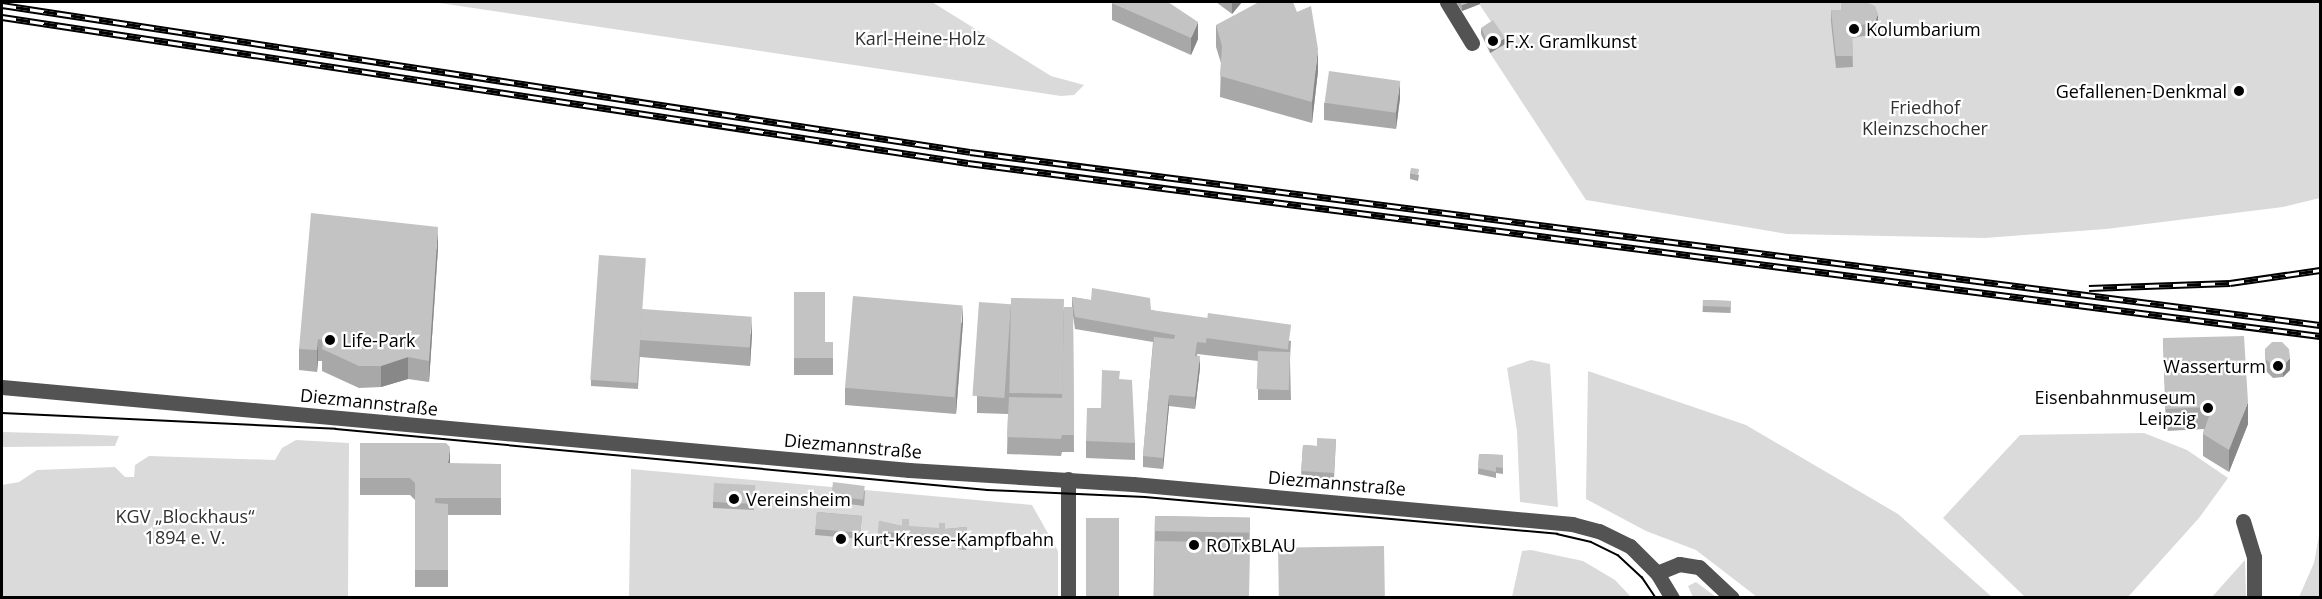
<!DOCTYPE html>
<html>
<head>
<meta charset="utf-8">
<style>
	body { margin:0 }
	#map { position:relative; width:2322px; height:599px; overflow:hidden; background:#fff; font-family:"Open Sans",sans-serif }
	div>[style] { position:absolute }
	.green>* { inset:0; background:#dadada }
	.minor>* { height:15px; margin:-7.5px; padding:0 7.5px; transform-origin:7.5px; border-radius:7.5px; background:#535353 }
	.tram>* { height:1.5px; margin:-0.75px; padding:0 0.75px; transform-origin:0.75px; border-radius:0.75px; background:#000 }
	.rail>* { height:7px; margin-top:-3.5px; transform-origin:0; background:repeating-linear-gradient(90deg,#fff 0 14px,#000 0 28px); box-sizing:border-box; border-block:2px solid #000 }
	.wall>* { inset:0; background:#a8a8a8; transform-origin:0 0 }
	.shaded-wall>* { inset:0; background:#888 }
	.building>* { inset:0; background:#c3c3c3; transform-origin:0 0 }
	.dots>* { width:16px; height:16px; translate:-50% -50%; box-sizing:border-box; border:3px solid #fff; border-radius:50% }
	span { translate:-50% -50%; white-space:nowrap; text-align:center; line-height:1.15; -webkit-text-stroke:4.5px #fff; paint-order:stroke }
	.poi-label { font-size:18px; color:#000 }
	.left { translate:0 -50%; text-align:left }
	.right { translate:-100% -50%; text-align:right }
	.park-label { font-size:18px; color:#313131 }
	.street-label { font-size:18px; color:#000 }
	.frame { position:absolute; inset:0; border:3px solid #000; pointer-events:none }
</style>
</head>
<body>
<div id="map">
	<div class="green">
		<i style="clip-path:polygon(433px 2px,932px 2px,1051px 76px,1084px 85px,1074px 95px,1061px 96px)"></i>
		<i style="clip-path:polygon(1478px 2px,2320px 2px,2320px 198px,2283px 207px,2106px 229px,1985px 238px,1787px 234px,1586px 200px,1490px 53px,1505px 43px)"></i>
		<i style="clip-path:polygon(1531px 360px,1550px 364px,1558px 507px,1520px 502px,1517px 431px,1507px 368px)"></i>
		<i style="clip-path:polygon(1588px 371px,1746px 425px,1898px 514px,1992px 597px,1757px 597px,1696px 550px,1646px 531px,1586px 499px)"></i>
		<i style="clip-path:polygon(2px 432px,77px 434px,119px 436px,115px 446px,2px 447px)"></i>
		<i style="clip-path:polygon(2144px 433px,2187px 450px,2228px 478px,2199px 518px,2128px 597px,2025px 597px,1943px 518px,2020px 435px)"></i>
		<i style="clip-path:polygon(296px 440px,349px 443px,348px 597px,2px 597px,2px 485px,19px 482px,37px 470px,115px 467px,125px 477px,134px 477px,135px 465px,149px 456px,275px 460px,282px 448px)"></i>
		<i style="clip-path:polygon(631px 469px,1032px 505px,1058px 551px,1058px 597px,629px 598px)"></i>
		<i style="clip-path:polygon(2320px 530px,2320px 597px,2299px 597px,2314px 563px)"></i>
		<i style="clip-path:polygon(1531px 550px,1583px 561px,1615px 580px,1631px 597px,1512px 597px,1522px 551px)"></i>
		<i style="clip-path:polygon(2245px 560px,2246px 597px,2211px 598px)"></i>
		<i style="clip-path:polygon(1696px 582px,1716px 597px,1693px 597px,1688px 586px)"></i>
	</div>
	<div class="minor">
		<i style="left:1447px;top:2px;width:48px;rotate:58.6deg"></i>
		<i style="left:2px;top:387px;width:911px;rotate:5.23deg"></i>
		<i style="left:909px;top:470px;width:224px;rotate:3.6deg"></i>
		<i style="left:1133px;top:484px;width:441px;rotate:5.2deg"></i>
		<i style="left:1572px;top:524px;width:28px;rotate:15deg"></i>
		<i style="left:1599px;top:531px;width:34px;rotate:26deg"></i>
		<i style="left:1630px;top:546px;width:38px;rotate:45deg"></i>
		<i style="left:1657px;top:573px;width:29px;rotate:59deg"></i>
		<i style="left:2243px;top:521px;width:38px;rotate:73deg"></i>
		<i style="left:2254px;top:557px;width:41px;rotate:90deg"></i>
		<i style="left:1657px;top:573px;width:24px;rotate:-22deg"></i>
		<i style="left:1679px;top:564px;width:20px;rotate:9deg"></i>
		<i style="left:1699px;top:567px;width:45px;rotate:43.2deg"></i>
		<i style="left:1068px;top:598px;width:119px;rotate:-90deg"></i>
	</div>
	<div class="tram">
		<i style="left:2px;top:413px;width:334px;rotate:2.7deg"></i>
		<i style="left:336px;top:429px;width:654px;rotate:5.35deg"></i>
		<i style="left:987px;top:490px;width:158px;rotate:2.5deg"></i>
		<i style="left:1145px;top:497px;width:414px;rotate:5.1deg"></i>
		<i style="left:1557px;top:534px;width:35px;rotate:13deg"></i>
		<i style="left:1591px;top:542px;width:30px;rotate:26deg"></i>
		<i style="left:1618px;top:555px;width:33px;rotate:43deg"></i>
		<i style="left:1642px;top:577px;width:25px;rotate:56deg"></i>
	</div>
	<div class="rail">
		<i style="left:2px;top:5px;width:979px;rotate:8.63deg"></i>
		<i style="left:970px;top:152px;width:1361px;rotate:7.3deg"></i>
		<i style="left:2px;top:17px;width:977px;rotate:8.59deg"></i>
		<i style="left:968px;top:163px;width:1363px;rotate:7.29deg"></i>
		<i style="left:2089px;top:288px;width:141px;rotate:-2deg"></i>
		<i style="left:2230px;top:283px;width:91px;rotate:-8.2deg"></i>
	</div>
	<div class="wall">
		<i style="clip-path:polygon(1216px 2px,1242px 2px,1232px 14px)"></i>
		<i style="clip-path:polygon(1456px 2px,1480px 2px,1480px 4px,1462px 11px)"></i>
		<i style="clip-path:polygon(1112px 3px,1198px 39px,1191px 55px,1112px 20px)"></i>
		<i style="clip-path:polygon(1851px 3px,1860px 3px,1878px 25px,1875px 34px,1852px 38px,1853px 67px,1836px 68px,1831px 22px,1831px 10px,1841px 10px)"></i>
		<i style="clip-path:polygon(1216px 25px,1318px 71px,1312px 123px,1220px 97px,1221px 63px,1216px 47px)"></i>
		<i style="clip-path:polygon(1481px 28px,1505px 44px,1490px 53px,1481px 34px)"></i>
		<i style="clip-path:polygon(1400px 98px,1396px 129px,1324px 120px,1324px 103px)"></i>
		<i style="clip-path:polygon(1410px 173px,1419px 175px,1418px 181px,1410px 179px)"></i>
		<i style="clip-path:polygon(438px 248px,429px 382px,408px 379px,381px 387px,359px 388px,322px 371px,322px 361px,318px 361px,317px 372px,299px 370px,299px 349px)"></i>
		<i style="clip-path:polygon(794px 292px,825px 342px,833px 342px,833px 375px,794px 375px)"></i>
		<i style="clip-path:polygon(1072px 297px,1151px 310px,1291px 341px,1290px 360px,1291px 400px,1258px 400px,1258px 361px,1197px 354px,1200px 368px,1195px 409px,1169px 406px,1163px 469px,1143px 467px,1143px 456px,1153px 342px,1075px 329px,1073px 316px,1074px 452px,1062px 452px,1061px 456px,1007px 454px,1008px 414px,977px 413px,977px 396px,1011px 304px,1064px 310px,1072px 307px)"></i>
		<i style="left:1703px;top:300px;width:28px;height:12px;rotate:2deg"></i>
		<i style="clip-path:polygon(643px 309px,752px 334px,750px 366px,640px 357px,640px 355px,638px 389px,591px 386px,591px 380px)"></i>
		<i style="clip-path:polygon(963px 322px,956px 414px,845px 405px,845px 388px)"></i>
		<i style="clip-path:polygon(2163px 338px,2248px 424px,2229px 472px,2203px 456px,2203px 434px,2204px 429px,2166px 431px)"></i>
		<i style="clip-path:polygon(2265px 349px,2290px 370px,2283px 377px,2273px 378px,2266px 371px)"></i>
		<i style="clip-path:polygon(1120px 379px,1135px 443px,1135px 460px,1086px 458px,1086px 441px,1101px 408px)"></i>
		<i style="clip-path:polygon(1336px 439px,1334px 479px,1301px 477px,1303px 445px,1317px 446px)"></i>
		<i style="clip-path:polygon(360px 443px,450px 464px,501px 464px,501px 515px,448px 515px,448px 587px,415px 587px,415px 500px,410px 495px,360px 495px)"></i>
		<i style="clip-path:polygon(1479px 454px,1503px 455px,1503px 474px,1496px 473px,1496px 478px,1478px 474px)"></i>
		<i style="clip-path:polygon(755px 485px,754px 510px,713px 508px,713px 502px)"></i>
		<i style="clip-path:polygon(865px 491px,864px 506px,832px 502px,832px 496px)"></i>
		<i style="left:817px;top:512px;width:45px;height:23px;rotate:5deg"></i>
		<i style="left:1155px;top:516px;width:95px;height:81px;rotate:1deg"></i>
		<i style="clip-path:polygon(879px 521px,902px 526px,945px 529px,967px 527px,966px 550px,958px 549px,958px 544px,885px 538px,885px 544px,878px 544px)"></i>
	</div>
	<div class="shaded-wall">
		<i style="clip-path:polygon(1232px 2px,1242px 2px,1232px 14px)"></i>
		<i style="clip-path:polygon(1471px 2px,1480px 2px,1480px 4px,1462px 11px,1462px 5px)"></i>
		<i style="clip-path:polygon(1878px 14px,1878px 25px,1875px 34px,1875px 22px)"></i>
		<i style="clip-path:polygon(1198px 22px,1198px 39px,1191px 55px,1191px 38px)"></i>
		<i style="clip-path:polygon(1505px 38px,1505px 44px,1490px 53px,1490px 47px)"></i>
		<i style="clip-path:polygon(1318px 49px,1318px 71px,1312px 123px,1312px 102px)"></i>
		<i style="clip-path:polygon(1400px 81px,1400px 98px,1396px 129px,1396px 112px)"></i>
		<i style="clip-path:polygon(438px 227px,438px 248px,429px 382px,429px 361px)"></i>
		<i style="clip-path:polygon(963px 305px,963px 322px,956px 414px,956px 397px)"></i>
		<i style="clip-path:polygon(752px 317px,752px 334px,750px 366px,750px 349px)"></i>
		<i style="clip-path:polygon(318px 339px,318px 361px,317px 372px,317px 350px)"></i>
		<i style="clip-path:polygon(1200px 356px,1200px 368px,1195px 409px,1195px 397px)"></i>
		<i style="clip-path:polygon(408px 357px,408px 379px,381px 387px,381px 366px)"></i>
		<i style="clip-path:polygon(2290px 358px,2290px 370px,2283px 377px,2283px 366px)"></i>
		<i style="clip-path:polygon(1169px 395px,1169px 406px,1163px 469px,1163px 458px)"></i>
		<i style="clip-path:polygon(2248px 402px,2248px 424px,2229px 472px,2229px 450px)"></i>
		<i style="clip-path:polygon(450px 447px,450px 464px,448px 463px)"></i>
	</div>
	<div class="building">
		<i style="clip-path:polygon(1113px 2px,1168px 2px,1198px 22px,1191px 38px,1112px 3px)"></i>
		<i style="clip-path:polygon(1259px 2px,1293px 2px,1297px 12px,1311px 6px,1318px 49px,1312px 102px,1220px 76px,1222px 46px,1216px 25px)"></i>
		<i style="clip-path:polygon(1460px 2px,1471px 2px,1462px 5px)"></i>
		<i style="left:1851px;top:2px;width:9px;height:1px"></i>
		<i style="clip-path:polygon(1866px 2px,1875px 6px,1878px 14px,1875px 22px,1852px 27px,1853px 56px,1836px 56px,1831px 10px,1841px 10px,1841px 3px)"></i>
		<i style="clip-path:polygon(1493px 20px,1505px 38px,1490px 47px,1481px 28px)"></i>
		<i style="left:1329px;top:71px;width:72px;height:32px;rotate:8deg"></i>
		<i style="clip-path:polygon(1411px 168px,1419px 169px,1418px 175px,1410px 173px)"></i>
		<i style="clip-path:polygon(311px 213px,438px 227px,429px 361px,408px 357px,381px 366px,359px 366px,322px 349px,323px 340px,318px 339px,317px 350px,299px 349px)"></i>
		<i style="left:599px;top:255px;width:47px;height:125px;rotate:4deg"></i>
		<i style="clip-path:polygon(1092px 288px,1150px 298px,1151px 310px,1208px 318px,1206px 343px,1197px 342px,1195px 356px,1200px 356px,1195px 397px,1169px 395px,1163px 458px,1143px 456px,1148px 397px,1154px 337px,1174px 339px,1175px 335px,1075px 317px,1072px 297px,1091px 300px)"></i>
		<i style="clip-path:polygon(794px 292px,825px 292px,825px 342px,833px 342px,833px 358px,794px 358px)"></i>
		<i style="left:853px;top:296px;width:110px;height:92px;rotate:5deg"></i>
		<i style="left:1011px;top:298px;width:53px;height:95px;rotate:1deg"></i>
		<i style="left:1703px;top:300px;width:28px;height:6px;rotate:2deg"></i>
		<i style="left:979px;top:302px;width:32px;height:94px;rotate:4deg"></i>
		<i style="clip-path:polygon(1064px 307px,1073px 307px,1074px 435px,1062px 435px,1061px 439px,1007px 437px,1009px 397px,1062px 398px)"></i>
		<i style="left:642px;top:309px;width:110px;height:31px;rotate:4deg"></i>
		<i style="left:1208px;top:313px;width:84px;height:25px;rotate:8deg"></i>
		<i style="clip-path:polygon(2244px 336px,2248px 402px,2229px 450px,2203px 434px,2212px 407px,2166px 409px,2163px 338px)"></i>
		<i style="clip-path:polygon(2272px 342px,2282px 342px,2289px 349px,2290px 358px,2283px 366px,2273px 366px,2266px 359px,2265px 349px)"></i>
		<i style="left:1258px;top:351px;width:32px;height:38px;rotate:2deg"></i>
		<i style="clip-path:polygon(1102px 370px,1120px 371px,1119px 379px,1132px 380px,1135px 443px,1086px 441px,1087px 408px,1101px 408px)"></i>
		<i style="clip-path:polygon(1317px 438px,1336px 439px,1334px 473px,1301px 471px,1303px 445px,1317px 446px)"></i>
		<i style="clip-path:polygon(360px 443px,446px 443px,450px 447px,448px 463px,501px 464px,501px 498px,435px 498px,435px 503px,448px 504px,448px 570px,415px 570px,415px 483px,410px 478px,360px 478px)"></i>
		<i style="clip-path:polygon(1479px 454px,1503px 455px,1503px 468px,1496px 467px,1496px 472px,1478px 468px)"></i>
		<i style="left:833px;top:482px;width:32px;height:14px;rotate:7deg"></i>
		<i style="left:714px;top:483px;width:41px;height:19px;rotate:3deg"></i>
		<i style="left:817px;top:512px;width:45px;height:17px;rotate:5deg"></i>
		<i style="left:1155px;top:516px;width:95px;height:15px;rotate:1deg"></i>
		<i style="left:1086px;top:518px;width:33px;height:79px"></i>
		<i style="clip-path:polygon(902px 519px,909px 519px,909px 526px,939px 528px,939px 523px,945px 523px,945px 529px,967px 527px,966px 544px,958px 543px,958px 539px,885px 532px,885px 538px,878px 538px,879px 521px,902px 526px)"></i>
		<i style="left:1155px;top:541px;width:95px;height:56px;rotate:1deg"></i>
		<i style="left:1384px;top:546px;width:51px;height:106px;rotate:89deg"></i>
	</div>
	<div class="dots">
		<i style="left:1854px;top:29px;background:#000"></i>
		<i style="left:1493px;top:41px;background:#000"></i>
		<i style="left:2239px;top:91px;background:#000"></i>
		<i style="left:330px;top:340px;background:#000"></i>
		<i style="left:2278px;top:366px;background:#000"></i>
		<i style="left:2208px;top:408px;background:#000"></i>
		<i style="left:734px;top:499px;background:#000"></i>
		<i style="left:841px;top:539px;background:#000"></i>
		<i style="left:1194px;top:545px;background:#000"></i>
	</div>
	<div class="poi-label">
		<span class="left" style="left:1866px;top:29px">Kolumbarium</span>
		<span class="left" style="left:1505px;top:41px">F.X. Gramlkunst</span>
		<span class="right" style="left:2227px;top:91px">Gefallenen-Denkmal</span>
		<span class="left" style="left:342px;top:340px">Life-Park</span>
		<span class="right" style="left:2266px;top:366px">Wasserturm</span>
		<span class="right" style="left:2196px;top:408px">Eisenbahnmuseum<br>Leipzig</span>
		<span class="left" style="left:746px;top:499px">Vereinsheim</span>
		<span class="left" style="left:853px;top:539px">Kurt-Kresse-Kampfbahn</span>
		<span class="left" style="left:1206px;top:545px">ROTxBLAU</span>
	</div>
	<div class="park-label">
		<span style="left:920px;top:38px">Karl-Heine-Holz</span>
		<span style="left:1925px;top:118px">Friedhof<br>Kleinzschocher</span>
		<span style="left:185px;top:527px">KGV „Blockhaus“<br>1894 e. V.</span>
	</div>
	<div class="street-label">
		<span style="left:369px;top:402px;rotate:6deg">Diezmannstraße</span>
		<span style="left:853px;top:446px;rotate:5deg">Diezmannstraße</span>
		<span style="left:1337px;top:483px;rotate:5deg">Diezmannstraße</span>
	</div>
	<div class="frame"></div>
</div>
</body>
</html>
